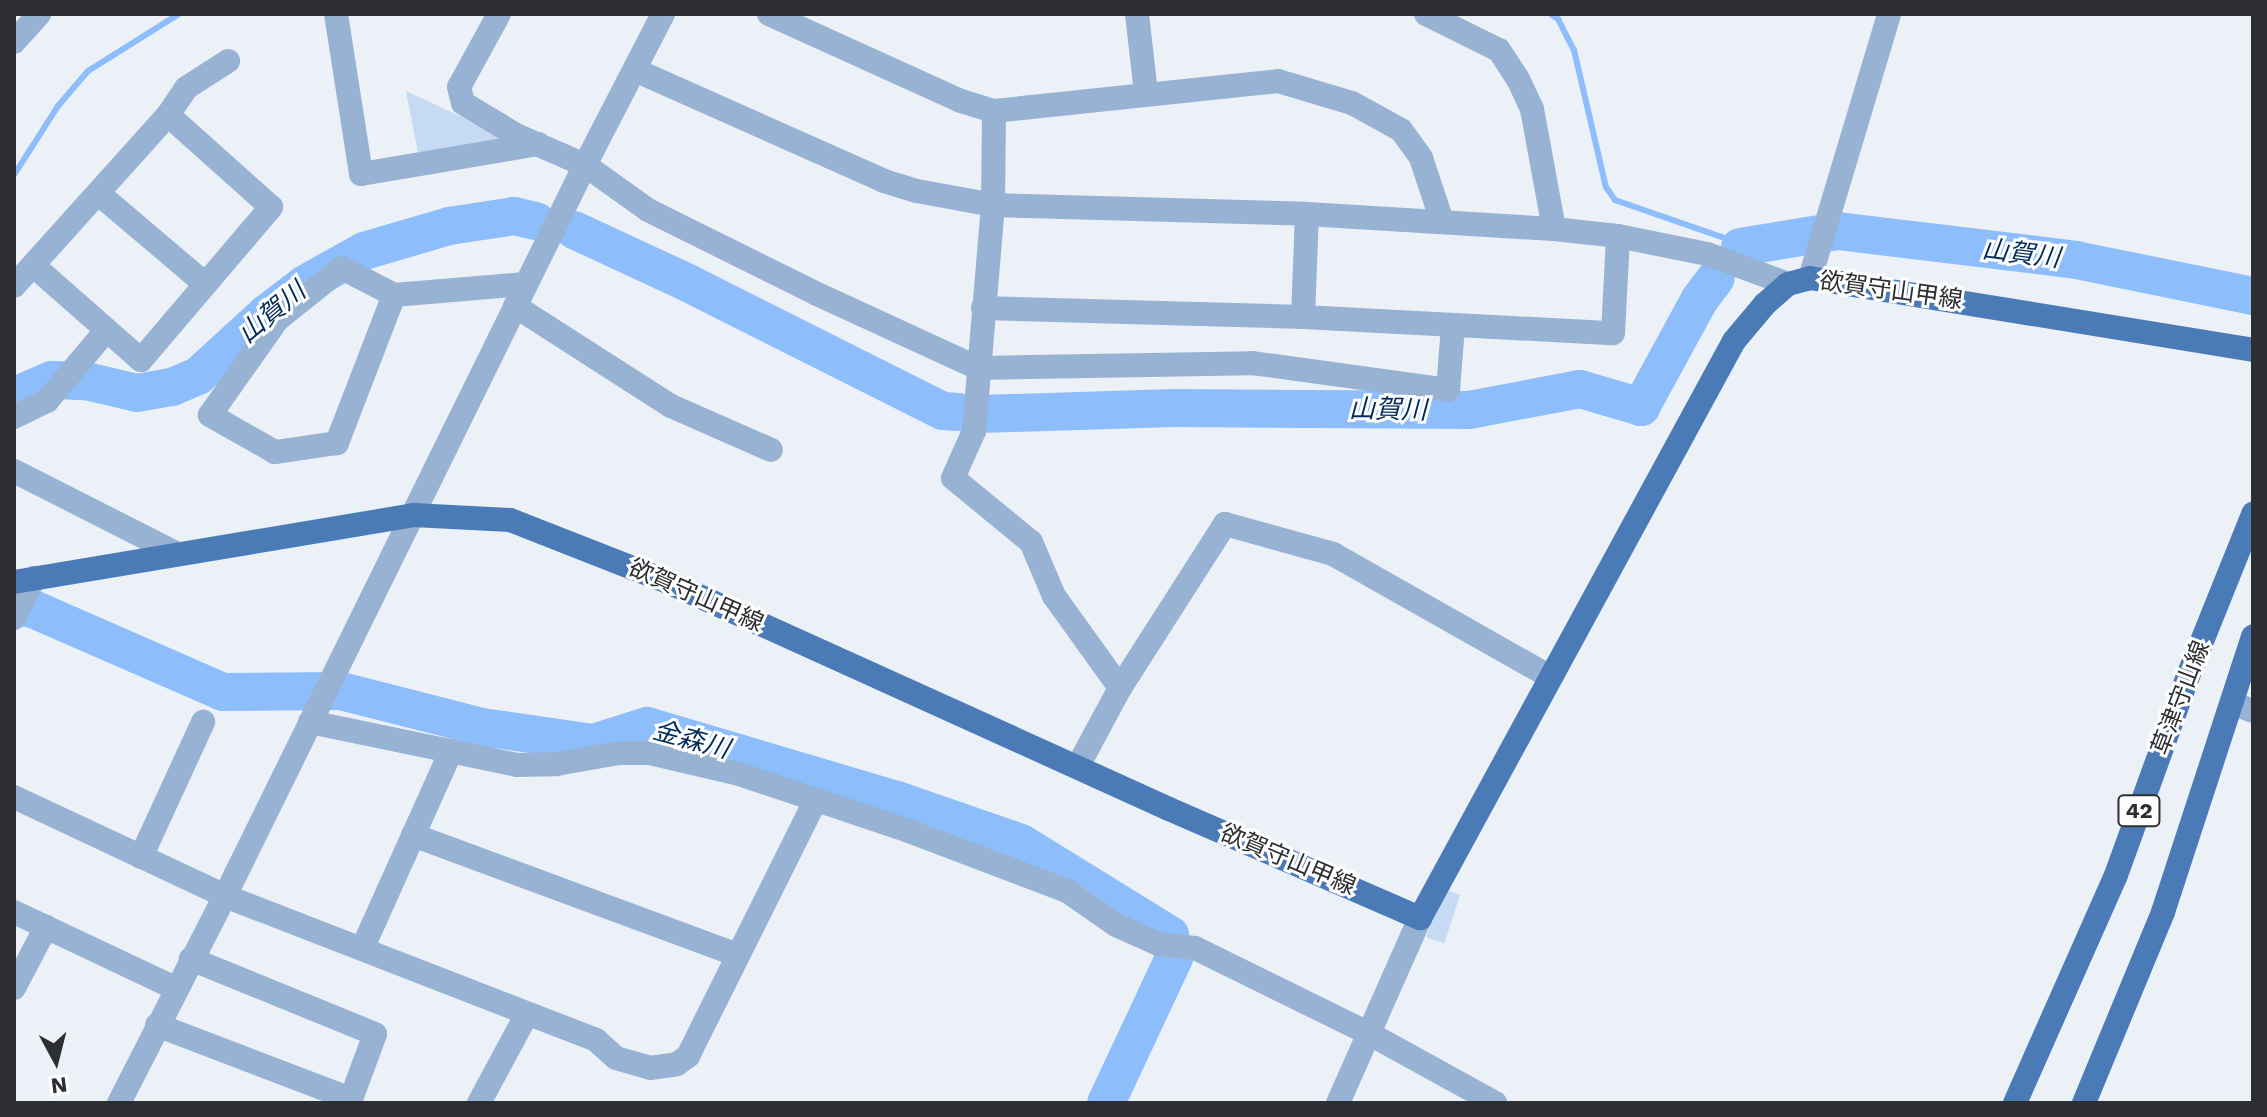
<!DOCTYPE html>
<html>
<head>
<meta charset="utf-8">
<style>
	body { margin:0 }
	#map { position:relative; width:2267px; height:1117px; overflow:hidden; background:#ecf1f8; font-family:"Work Sans","Noto Sans JP",sans-serif }
	div>[style] { position:absolute }
	.green>* { inset:0; background:#c6daf4; transform-origin:0 0 }
	.stream>* { height:6px; margin:-3px; padding:0 3px; transform-origin:3px; border-radius:3px; background:#8dbdfa }
	.river>* { height:38px; margin:-19px; padding:0 19px; transform-origin:19px; border-radius:19px; background:#8dbdfa }
	.minor>* { height:24px; margin:-12px; padding:0 12px; transform-origin:12px; border-radius:12px; background:#98b2d4 }
	.major>* { height:24px; margin:-12px; padding:0 12px; transform-origin:12px; border-radius:12px; background:#4b7bb7 }
	span { translate:-50% -50%; white-space:nowrap; text-align:center; line-height:1.15; -webkit-text-stroke:6px #fefefe; paint-order:stroke }
	.shield-label span { padding:2px 6px; background:#fefefe; border:2px solid; border-radius:6px; -webkit-text-stroke-width:0 }
	.shield-label { font-size:22px; color:#2c2e31; font-weight:700 }
	.street-label { font-size:24px; color:#2c2e31 }
	.water-label { font-size:26px; color:#022b5a; font-style:italic }
	.frame { position:absolute; inset:0; border:16px solid #2c2e31; pointer-events:none }
	.north { position:absolute; left:16px; top:1021px; width:80px; height:80px; -webkit-text-stroke:6px #fefefe; paint-order:stroke; rotate:173deg; font-size:22px; font-weight:700; line-height:32px; text-align:center; color:#2c2e31 }
	.north::after { content:''; display:block; margin:auto; width:28px; height:36px; background:#2c2e31; clip-path:polygon(50% 0,100% 100%,50% 72%,0 100%) }
</style>
</head>
<body>
<div id="map">
	<div class="green">
		<i style="clip-path:polygon(406px 91px,507px 138px,419px 158px)"></i>
		<i style="left:1442px;top:889px;width:19px;height:51px;rotate:18deg"></i>
	</div>
	<div class="stream">
		<i style="left:1551px;top:14px;width:9px;rotate:36deg"></i>
		<i style="left:1558px;top:19px;width:35px;rotate:63deg"></i>
		<i style="left:1574px;top:50px;width:141px;rotate:76.9deg"></i>
		<i style="left:1606px;top:187px;width:16px;rotate:55deg"></i>
		<i style="left:1615px;top:200px;width:134px;rotate:19.1deg"></i>
		<i style="left:14px;top:175px;width:82px;rotate:-57.5deg"></i>
		<i style="left:58px;top:106px;width:46px;rotate:-49.4deg"></i>
		<i style="left:88px;top:71px;width:107px;rotate:-32.1deg"></i>
	</div>
	<div class="river">
		<i style="left:574px;top:230px;width:126px;rotate:24.9deg"></i>
		<i style="left:688px;top:283px;width:285px;rotate:26.7deg"></i>
		<i style="left:943px;top:411px;width:15px;rotate:4deg"></i>
		<i style="left:1740px;top:247px;width:99px;rotate:-9.3deg"></i>
		<i style="left:1838px;top:231px;width:240px;rotate:6.9deg"></i>
		<i style="left:2076px;top:260px;width:181px;rotate:11.5deg"></i>
		<i style="left:14px;top:396px;width:41px;rotate:-22.8deg"></i>
		<i style="left:52px;top:380px;width:34px;rotate:2deg"></i>
		<i style="left:86px;top:381px;width:52px;rotate:13.2deg"></i>
		<i style="left:137px;top:393px;width:36px;rotate:-10deg"></i>
		<i style="left:172px;top:387px;width:28px;rotate:-23deg"></i>
		<i style="left:198px;top:376px;width:93px;rotate:-42.4deg"></i>
		<i style="left:267px;top:313px;width:48px;rotate:-37.3deg"></i>
		<i style="left:305px;top:284px;width:68px;rotate:-29.2deg"></i>
		<i style="left:364px;top:251px;width:89px;rotate:-16.4deg"></i>
		<i style="left:449px;top:226px;width:66px;rotate:-8.7deg"></i>
		<i style="left:514px;top:216px;width:23px;rotate:13deg"></i>
		<i style="left:981px;top:414px;width:193px;rotate:-1.8deg"></i>
		<i style="left:1174px;top:408px;width:295px;rotate:0.4deg"></i>
		<i style="left:1469px;top:410px;width:113px;rotate:-10.7deg"></i>
		<i style="left:1580px;top:389px;width:64px;rotate:16.4deg"></i>
		<i style="left:1641px;top:407px;width:123px;rotate:-61.4deg"></i>
		<i style="left:1700px;top:299px;width:26px;rotate:-53deg"></i>
		<i style="left:14px;top:606px;width:19px;rotate:9deg"></i>
		<i style="left:33px;top:609px;width:207px;rotate:23.6deg"></i>
		<i style="left:223px;top:692px;width:118px;rotate:-0.5deg"></i>
		<i style="left:341px;top:691px;width:146px;rotate:14.3deg"></i>
		<i style="left:482px;top:727px;width:112px;rotate:8.2deg"></i>
		<i style="left:593px;top:743px;width:57px;rotate:-17.5deg"></i>
		<i style="left:647px;top:726px;width:261px;rotate:16.5deg"></i>
		<i style="left:897px;top:800px;width:131px;rotate:19.1deg"></i>
		<i style="left:1021px;top:843px;width:175px;rotate:31.7deg"></i>
		<i style="left:1170px;top:935px;width:23px;rotate:80deg"></i>
		<i style="left:1174px;top:958px;width:160px;rotate:115.1deg"></i>
	</div>
	<div class="minor">
		<i style="left:336px;top:14px;width:162px;rotate:81.1deg"></i>
		<i style="left:361px;top:174px;width:180px;rotate:-9.6deg"></i>
		<i style="left:499px;top:14px;width:83px;rotate:118.7deg"></i>
		<i style="left:459px;top:87px;width:16px;rotate:76deg"></i>
		<i style="left:463px;top:103px;width:62px;rotate:31.1deg"></i>
		<i style="left:516px;top:135px;width:75px;rotate:23.5deg"></i>
		<i style="left:585px;top:165px;width:77px;rotate:35.5deg"></i>
		<i style="left:648px;top:210px;width:186px;rotate:26.4deg"></i>
		<i style="left:815px;top:293px;width:179px;rotate:24.7deg"></i>
		<i style="left:978px;top:368px;width:274px;rotate:-1deg"></i>
		<i style="left:1252px;top:363px;width:198px;rotate:7.8deg"></i>
		<i style="left:1448px;top:390px;width:64px;rotate:-85.5deg"></i>
		<i style="left:769px;top:14px;width:211px;rotate:24.4deg"></i>
		<i style="left:961px;top:101px;width:34px;rotate:17deg"></i>
		<i style="left:994px;top:111px;width:286px;rotate:-6deg"></i>
		<i style="left:1278px;top:81px;width:77px;rotate:16.6deg"></i>
		<i style="left:1352px;top:103px;width:56px;rotate:28.9deg"></i>
		<i style="left:1401px;top:130px;width:34px;rotate:54deg"></i>
		<i style="left:1421px;top:158px;width:66px;rotate:71.6deg"></i>
		<i style="left:1137px;top:14px;width:80px;rotate:83.5deg"></i>
		<i style="left:1426px;top:14px;width:81px;rotate:26.3deg"></i>
		<i style="left:1499px;top:50px;width:35px;rotate:57deg"></i>
		<i style="left:1518px;top:79px;width:33px;rotate:65deg"></i>
		<i style="left:1532px;top:109px;width:122px;rotate:79.6deg"></i>
		<i style="left:14px;top:42px;width:38px;rotate:-48deg"></i>
		<i style="left:635px;top:70px;width:273px;rotate:24deg"></i>
		<i style="left:884px;top:181px;width:34px;rotate:17deg"></i>
		<i style="left:917px;top:191px;width:77px;rotate:10.4deg"></i>
		<i style="left:993px;top:205px;width:314px;rotate:1.6deg"></i>
		<i style="left:1307px;top:214px;width:247px;rotate:3.5deg"></i>
		<i style="left:1554px;top:229px;width:64px;rotate:6.2deg"></i>
		<i style="left:1618px;top:236px;width:91px;rotate:11.4deg"></i>
		<i style="left:1707px;top:254px;width:86px;rotate:20.3deg"></i>
		<i style="left:994px;top:111px;width:94px;rotate:90.6deg"></i>
		<i style="left:993px;top:205px;width:227px;rotate:94.8deg"></i>
		<i style="left:974px;top:431px;width:51px;rotate:114.1deg"></i>
		<i style="left:953px;top:478px;width:101px;rotate:39.4deg"></i>
		<i style="left:1031px;top:542px;width:59px;rotate:66.9deg"></i>
		<i style="left:1054px;top:596px;width:113px;rotate:54.3deg"></i>
		<i style="left:99px;top:194px;width:138px;rotate:40.3deg"></i>
		<i style="left:35px;top:267px;width:141px;rotate:41.3deg"></i>
		<i style="left:141px;top:360px;width:201px;rotate:-49.6deg"></i>
		<i style="left:271px;top:207px;width:138px;rotate:-138.2deg"></i>
		<i style="left:1810px;top:278px;width:276px;rotate:-73.3deg"></i>
		<i style="left:14px;top:286px;width:230px;rotate:-48deg"></i>
		<i style="left:168px;top:115px;width:32px;rotate:-56deg"></i>
		<i style="left:186px;top:88px;width:50px;rotate:-32.7deg"></i>
		<i style="left:394px;top:295px;width:159px;rotate:111.1deg"></i>
		<i style="left:337px;top:443px;width:63px;rotate:171.7deg"></i>
		<i style="left:275px;top:452px;width:75px;rotate:-150.4deg"></i>
		<i style="left:210px;top:415px;width:116px;rotate:-54.8deg"></i>
		<i style="left:277px;top:320px;width:83px;rotate:-38.7deg"></i>
		<i style="left:342px;top:268px;width:59px;rotate:27.4deg"></i>
		<i style="left:394px;top:295px;width:132px;rotate:-4.8deg"></i>
		<i style="left:515px;top:306px;width:185px;rotate:32.7deg"></i>
		<i style="left:671px;top:406px;width:109px;rotate:23.7deg"></i>
		<i style="left:983px;top:308px;width:320px;rotate:1.6deg"></i>
		<i style="left:1303px;top:317px;width:310px;rotate:3deg"></i>
		<i style="left:1613px;top:333px;width:97px;rotate:-87deg"></i>
		<i style="left:1303px;top:317px;width:103px;rotate:-87.8deg"></i>
		<i style="left:14px;top:417px;width:37px;rotate:-26deg"></i>
		<i style="left:47px;top:401px;width:90px;rotate:-50deg"></i>
		<i style="left:14px;top:471px;width:179px;rotate:26.9deg"></i>
		<i style="left:14px;top:618px;width:45px;rotate:-63.4deg"></i>
		<i style="left:2232px;top:703px;width:22px;rotate:21deg"></i>
		<i style="left:310px;top:722px;width:211px;rotate:11.7deg"></i>
		<i style="left:517px;top:765px;width:39px;rotate:-1deg"></i>
		<i style="left:556px;top:764px;width:64px;rotate:-9.9deg"></i>
		<i style="left:619px;top:753px;width:31px"></i>
		<i style="left:650px;top:753px;width:91px;rotate:13.3deg"></i>
		<i style="left:739px;top:774px;width:179px;rotate:18.5deg"></i>
		<i style="left:909px;top:831px;width:169px;rotate:20.8deg"></i>
		<i style="left:1067px;top:891px;width:60px;rotate:34.8deg"></i>
		<i style="left:1116px;top:925px;width:46px;rotate:24.3deg"></i>
		<i style="left:1158px;top:944px;width:37px;rotate:6deg"></i>
		<i style="left:1195px;top:948px;width:195px;rotate:26.2deg"></i>
		<i style="left:1370px;top:1034px;width:143px;rotate:28.9deg"></i>
		<i style="left:1078px;top:766px;width:89px;rotate:-61.7deg"></i>
		<i style="left:1120px;top:688px;width:195px;rotate:-57.4deg"></i>
		<i style="left:1225px;top:524px;width:112px;rotate:15.5deg"></i>
		<i style="left:1333px;top:554px;width:249px;rotate:29.5deg"></i>
		<i style="left:14px;top:797px;width:233px;rotate:25.1deg"></i>
		<i style="left:225px;top:896px;width:398px;rotate:21.2deg"></i>
		<i style="left:596px;top:1040px;width:27px;rotate:42deg"></i>
		<i style="left:616px;top:1058px;width:35px;rotate:16deg"></i>
		<i style="left:650px;top:1068px;width:27px;rotate:-8deg"></i>
		<i style="left:677px;top:1064px;width:14px;rotate:-36deg"></i>
		<i style="left:688px;top:1056px;width:285px;rotate:-63.5deg"></i>
		<i style="left:413px;top:835px;width:346px;rotate:20.3deg"></i>
		<i style="left:141px;top:857px;width:149px;rotate:-65.3deg"></i>
		<i style="left:14px;top:912px;width:180px;rotate:25.3deg"></i>
		<i style="left:363px;top:947px;width:215px;rotate:-65.8deg"></i>
		<i style="left:14px;top:988px;width:69px;rotate:-62.3deg"></i>
		<i style="left:157px;top:1025px;width:208px;rotate:20.9deg"></i>
		<i style="left:351px;top:1099px;width:69px;rotate:-69.7deg"></i>
		<i style="left:375px;top:1034px;width:199px;rotate:-157.8deg"></i>
		<i style="left:119px;top:1103px;width:233px;rotate:-62.9deg"></i>
		<i style="left:225px;top:896px;width:815px;rotate:-63.78deg"></i>
		<i style="left:585px;top:165px;width:170px;rotate:-62.7deg"></i>
		<i style="left:479px;top:1103px;width:101px;rotate:-61.7deg"></i>
		<i style="left:1338px;top:1103px;width:202px;rotate:-66.1deg"></i>
	</div>
	<div class="major">
		<i style="left:14px;top:582px;width:405px;rotate:-9.5deg"></i>
		<i style="left:413px;top:515px;width:97px;rotate:3deg"></i>
		<i style="left:510px;top:520px;width:170px;rotate:21.4deg"></i>
		<i style="left:668px;top:582px;width:550px;rotate:24.37deg"></i>
		<i style="left:1169px;top:809px;width:274px;rotate:23.5deg"></i>
		<i style="left:1420px;top:918px;width:657px;rotate:-61.45deg"></i>
		<i style="left:1734px;top:341px;width:48px;rotate:-50deg"></i>
		<i style="left:1765px;top:304px;width:30px;rotate:-41deg"></i>
		<i style="left:1788px;top:284px;width:23px;rotate:-15deg"></i>
		<i style="left:1810px;top:278px;width:449px;rotate:9.2deg"></i>
		<i style="left:2015px;top:1103px;width:249px;rotate:-66.1deg"></i>
		<i style="left:2116px;top:875px;width:212px;rotate:-70.1deg"></i>
		<i style="left:2188px;top:676px;width:175px;rotate:-68.1deg"></i>
		<i style="left:2084px;top:1103px;width:207px;rotate:-67.5deg"></i>
		<i style="left:2163px;top:912px;width:290px;rotate:-71.9deg"></i>
	</div>
	<div class="shield-label">
		<span style="left:2139px;top:811px">42</span>
	</div>
	<div class="street-label">
		<span style="left:1891px;top:291px;rotate:8deg">欲賀守山甲線</span>
		<span style="left:696px;top:596px;rotate:24deg">欲賀守山甲線</span>
		<span style="left:2181px;top:698px;rotate:-69deg">草津守山線</span>
		<span style="left:1288px;top:860px;rotate:23deg">欲賀守山甲線</span>
	</div>
	<div class="water-label">
		<span style="left:2021px;top:254px;rotate:7deg">山賀川</span>
		<span style="left:272px;top:313px;rotate:-40deg">山賀川</span>
		<span style="left:1388px;top:410px;rotate:1deg">山賀川</span>
		<span style="left:691px;top:740px;rotate:15deg">金森川</span>
	</div>
	<div class="frame"></div>
	<div class="north">N</div>
</div>
</body>
</html>
